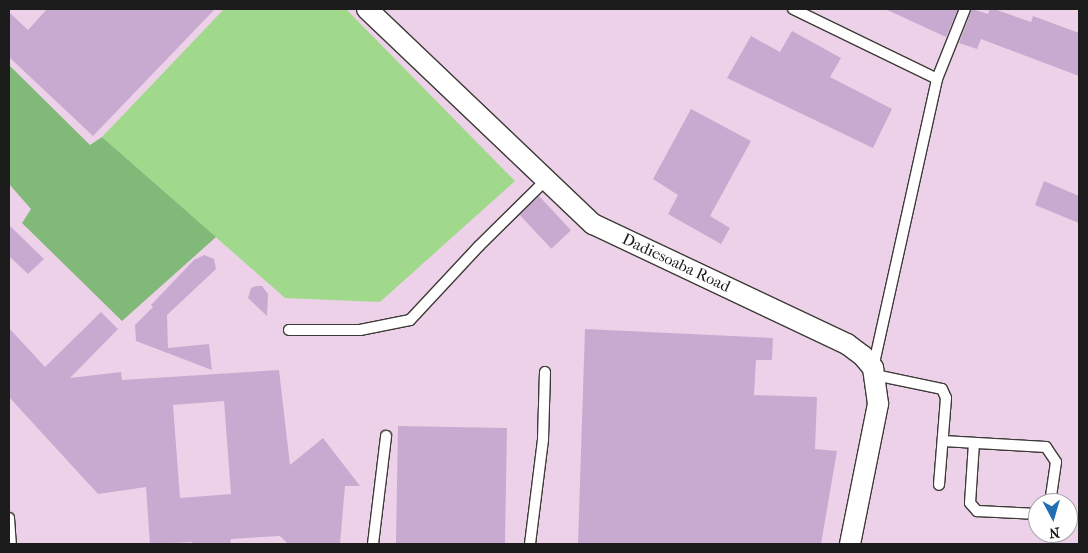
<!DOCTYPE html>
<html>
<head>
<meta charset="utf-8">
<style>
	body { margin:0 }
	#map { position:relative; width:1088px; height:553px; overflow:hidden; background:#f6e9d3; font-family:"IM FELL French Canon",serif }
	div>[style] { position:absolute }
	.built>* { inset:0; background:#edd1e9 }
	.green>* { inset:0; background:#a1d98c }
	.forest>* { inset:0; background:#80b978 }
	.building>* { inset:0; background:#c8aad1; transform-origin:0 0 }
	.roads { filter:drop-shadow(1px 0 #3d3b37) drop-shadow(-1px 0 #3d3b37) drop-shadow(0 1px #3d3b37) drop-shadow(0 -1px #3d3b37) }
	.lane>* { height:10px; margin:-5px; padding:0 5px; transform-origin:5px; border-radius:5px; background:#fff }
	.street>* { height:20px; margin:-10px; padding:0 10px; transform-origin:10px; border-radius:10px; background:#fff }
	span { translate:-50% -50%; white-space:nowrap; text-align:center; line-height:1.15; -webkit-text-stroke:5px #fff; paint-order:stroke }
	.street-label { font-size:16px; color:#1c1c1c }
	.frame { position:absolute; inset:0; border:10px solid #1c1c1c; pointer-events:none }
	.north { position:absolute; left:1028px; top:493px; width:50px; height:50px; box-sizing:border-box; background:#fff; border:1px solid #a4a4a4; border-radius:50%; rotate:174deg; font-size:14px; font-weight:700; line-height:20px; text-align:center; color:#1c1c1c }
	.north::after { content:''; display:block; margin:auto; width:18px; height:22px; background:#1f6fb2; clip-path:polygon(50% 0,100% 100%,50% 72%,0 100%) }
</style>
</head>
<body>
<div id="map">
	<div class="built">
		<i style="clip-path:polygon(evenodd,9px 9px,1079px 9px,1079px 544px,9px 544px,9px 9px,1038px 503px,1068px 503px,1068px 533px,1038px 533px,1038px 503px)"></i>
	</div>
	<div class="green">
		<i style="clip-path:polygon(224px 9px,346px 9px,515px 181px,380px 302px,285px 298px,102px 137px)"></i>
	</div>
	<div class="forest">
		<i style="clip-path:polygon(9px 65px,90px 145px,102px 137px,216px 237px,122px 321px,22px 223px,31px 209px,9px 184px)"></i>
	</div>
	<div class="building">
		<i style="clip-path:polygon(47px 9px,215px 9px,93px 136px,9px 57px,9px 12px,28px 30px)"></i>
		<i style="clip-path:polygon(885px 9px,958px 9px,946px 37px)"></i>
		<i style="clip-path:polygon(972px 9px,988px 14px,990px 9px,994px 9px,1031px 22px,1033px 16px,1079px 33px,1079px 76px,981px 39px,977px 49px,959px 43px)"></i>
		<i style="clip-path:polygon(792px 31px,841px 58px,830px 77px,892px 109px,873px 148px,727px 78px,751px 36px,780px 52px)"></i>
		<i style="clip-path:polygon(691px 109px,751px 141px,710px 216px,730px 228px,721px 244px,668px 214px,678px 195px,653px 179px)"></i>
		<i style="clip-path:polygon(1044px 181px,1079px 196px,1079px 223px,1035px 205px)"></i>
		<i style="left:539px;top:196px;width:47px;height:27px;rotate:47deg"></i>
		<i style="clip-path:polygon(9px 225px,44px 259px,28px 274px,9px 256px)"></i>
		<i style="clip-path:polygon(204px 255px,214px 259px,216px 269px,167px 315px,168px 348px,209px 344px,212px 370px,136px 341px,135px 325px,153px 307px,151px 305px,194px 260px)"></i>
		<i style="clip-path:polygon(256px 286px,262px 286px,268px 294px,267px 316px,248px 298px,251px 288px)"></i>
		<i style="clip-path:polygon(evenodd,101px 312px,118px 329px,70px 378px,121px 372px,122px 380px,279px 370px,290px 465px,323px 438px,360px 486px,345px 486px,340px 544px,288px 544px,280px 536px,231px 539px,230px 544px,193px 544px,192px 542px,150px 544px,146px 487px,98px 494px,9px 397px,9px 328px,45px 367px,101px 312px,224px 401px,231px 494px,180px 498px,173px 405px,224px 401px)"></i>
		<i style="clip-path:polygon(585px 329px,773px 338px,772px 360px,756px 360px,754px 395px,817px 397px,815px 449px,837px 451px,821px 544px,578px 544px)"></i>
		<i style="left:398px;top:426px;width:109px;height:118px;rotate:1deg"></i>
	</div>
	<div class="roads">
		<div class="lane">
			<i style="left:793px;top:9px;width:160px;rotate:25.9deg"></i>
			<i style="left:289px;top:330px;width:71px"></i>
			<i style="left:360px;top:330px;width:51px;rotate:-11.3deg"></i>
			<i style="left:410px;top:320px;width:101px;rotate:-47deg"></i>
			<i style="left:479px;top:246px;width:94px;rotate:-44.6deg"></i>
			<i style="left:873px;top:368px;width:296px;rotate:-77.5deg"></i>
			<i style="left:937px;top:79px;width:75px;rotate:-68.2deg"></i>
			<i style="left:875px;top:375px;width:68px;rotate:11.8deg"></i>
			<i style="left:942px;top:389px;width:10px;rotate:66deg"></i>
			<i style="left:946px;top:398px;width:87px;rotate:94.6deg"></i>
			<i style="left:943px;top:441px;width:103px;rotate:3.3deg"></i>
			<i style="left:1046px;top:447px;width:18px;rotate:56deg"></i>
			<i style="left:1056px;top:462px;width:41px;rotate:98.3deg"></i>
			<i style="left:974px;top:443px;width:60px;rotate:93.8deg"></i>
			<i style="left:970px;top:503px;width:11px;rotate:49deg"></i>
			<i style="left:977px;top:511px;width:61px;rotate:2.8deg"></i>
			<i style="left:9px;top:518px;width:26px;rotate:86deg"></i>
			<i style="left:373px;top:544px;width:109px;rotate:-83.1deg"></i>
			<i style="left:530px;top:544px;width:106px;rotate:-82.9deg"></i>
			<i style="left:543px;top:439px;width:67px;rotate:-88.3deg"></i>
		</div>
		<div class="street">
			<i style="left:367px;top:9px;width:312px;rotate:43.6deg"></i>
			<i style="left:593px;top:224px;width:281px;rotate:25.3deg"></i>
			<i style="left:847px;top:344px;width:20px;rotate:37deg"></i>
			<i style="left:863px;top:356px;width:16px;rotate:50deg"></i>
			<i style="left:873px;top:368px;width:36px;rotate:82deg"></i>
			<i style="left:878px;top:404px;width:143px;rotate:101.3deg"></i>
		</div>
	</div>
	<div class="street-label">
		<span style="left:676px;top:263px;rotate:25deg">Dadiesoaba Road</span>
	</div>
	<div class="frame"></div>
	<div class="north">N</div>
</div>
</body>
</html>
